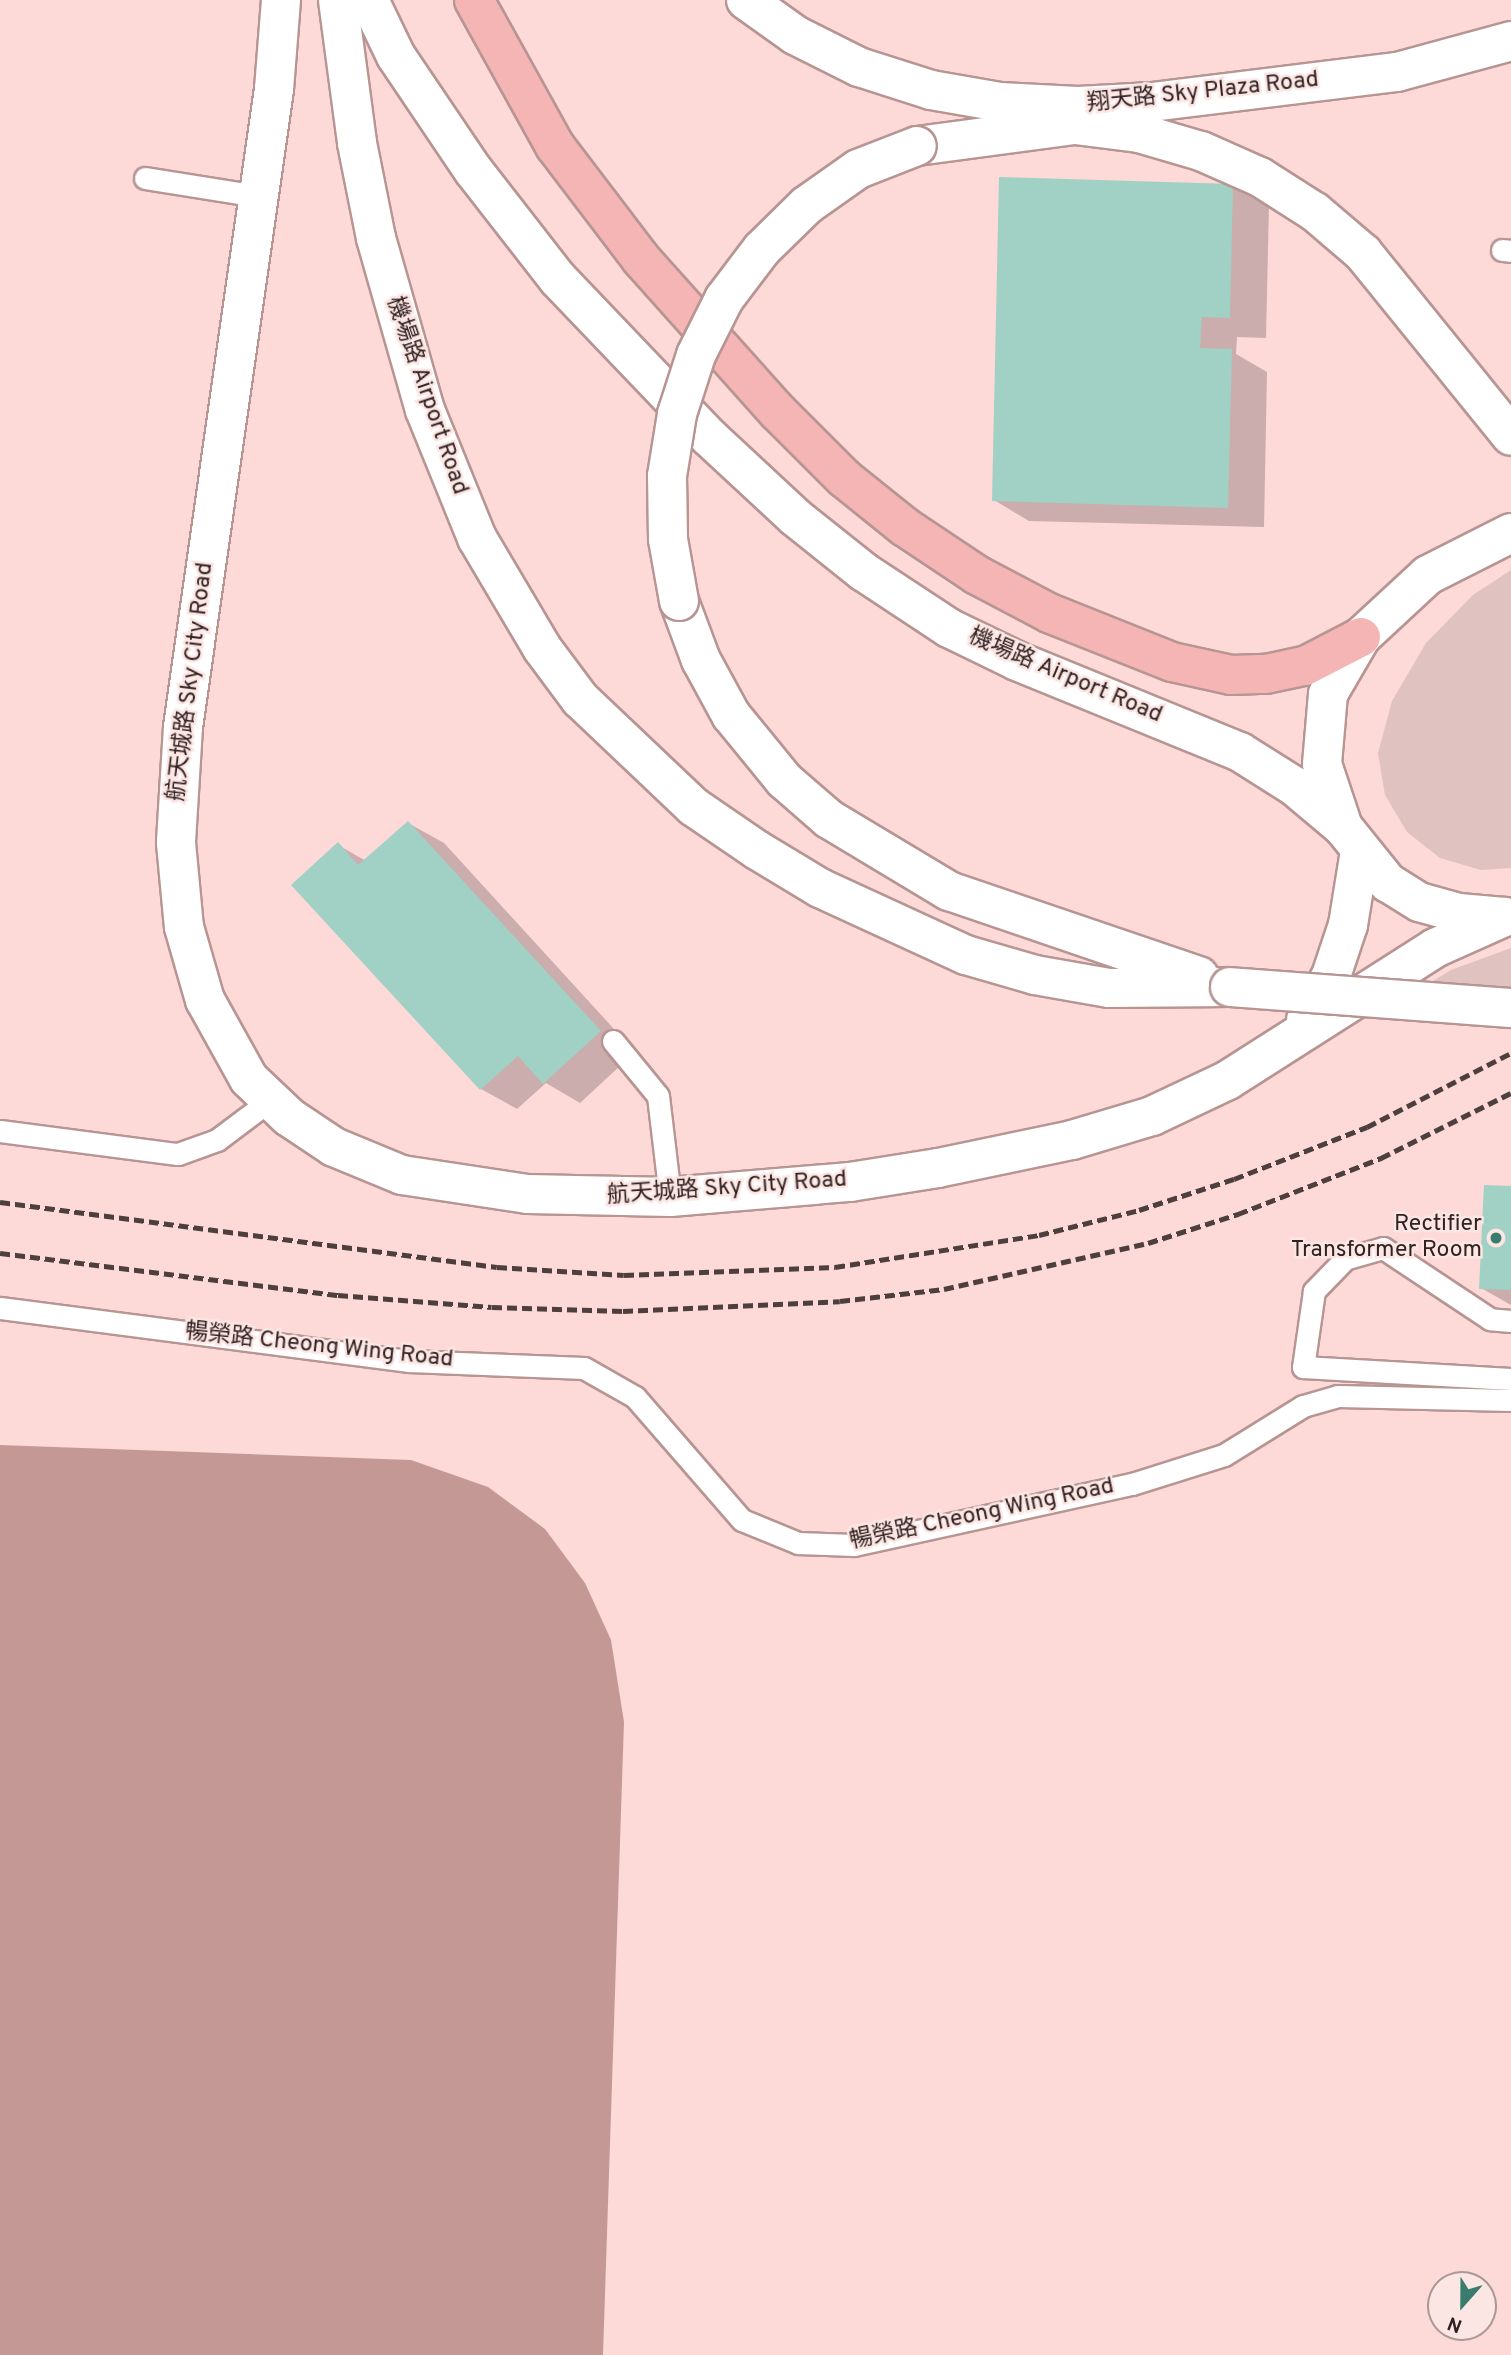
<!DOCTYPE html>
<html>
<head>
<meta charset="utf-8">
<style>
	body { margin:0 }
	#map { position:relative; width:1511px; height:2355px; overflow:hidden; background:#fce6e4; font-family:Overpass,"Noto Sans TC",sans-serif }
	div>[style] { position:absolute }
	.built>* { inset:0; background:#fdd9d7 }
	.green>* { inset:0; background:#e0c2c0 }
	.water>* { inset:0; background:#c49895 }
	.shadow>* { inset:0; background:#0003 }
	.building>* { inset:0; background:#a0d1c4 }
	.roads { filter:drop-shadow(2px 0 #b69593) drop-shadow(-2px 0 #b69593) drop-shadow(0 2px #b69593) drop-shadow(0 -2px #b69593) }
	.lane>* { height:21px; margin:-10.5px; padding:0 10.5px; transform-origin:10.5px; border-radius:10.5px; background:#fff }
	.secondary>* { height:38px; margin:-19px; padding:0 19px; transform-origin:19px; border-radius:19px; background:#fff }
	.primary>* { height:38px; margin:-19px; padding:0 19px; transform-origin:19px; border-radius:19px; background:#f4b5b4 }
	.rail>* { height:5px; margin-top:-2.5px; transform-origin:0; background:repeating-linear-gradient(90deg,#4d3f3e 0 10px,transparent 0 15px) }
	.bridges { filter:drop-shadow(2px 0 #b69593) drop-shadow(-2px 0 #b69593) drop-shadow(0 2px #b69593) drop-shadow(0 -2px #b69593) }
	.secondary-bridge>* { height:38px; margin:-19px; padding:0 19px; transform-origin:19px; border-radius:19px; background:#fff }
	.dots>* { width:19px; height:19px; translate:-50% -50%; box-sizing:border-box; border:4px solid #fce6e4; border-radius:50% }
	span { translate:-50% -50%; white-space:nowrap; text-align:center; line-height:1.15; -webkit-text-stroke:5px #fce6e4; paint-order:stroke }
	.street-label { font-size:23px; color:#2f2221 }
	.poi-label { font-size:23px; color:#2f2221 }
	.right { translate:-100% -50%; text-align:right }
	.north { position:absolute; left:1427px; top:2271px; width:70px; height:70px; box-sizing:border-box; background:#fce6e4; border:2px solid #aa9896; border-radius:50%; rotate:201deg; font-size:19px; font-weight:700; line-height:28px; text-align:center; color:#2f2221 }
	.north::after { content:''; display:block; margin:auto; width:24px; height:32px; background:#397b6d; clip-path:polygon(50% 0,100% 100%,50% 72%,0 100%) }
</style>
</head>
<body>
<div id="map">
	<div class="built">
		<i style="clip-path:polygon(evenodd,0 0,1511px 0,1511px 2355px,603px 2355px,624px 1722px,545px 1529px,488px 1488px,411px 1460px,0 1445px,0 0,1441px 2285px,1483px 2285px,1483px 2327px,1441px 2327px,1441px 2285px)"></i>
	</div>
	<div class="green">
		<i style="clip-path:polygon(1511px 570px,1511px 868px,1481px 870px,1440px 858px,1407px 832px,1385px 795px,1378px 753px,1392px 701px,1426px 643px,1473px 595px)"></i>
		<i style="clip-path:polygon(1511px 948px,1511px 999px,1411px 994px,1451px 970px)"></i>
	</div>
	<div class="water">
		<i style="clip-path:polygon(0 1445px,411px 1460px,488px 1487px,545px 1529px,585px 1583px,611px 1640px,624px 1722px,603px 2355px,0 2355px)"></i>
	</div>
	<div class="shadow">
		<i style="clip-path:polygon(1233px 186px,1269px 206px,1266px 338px,1237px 337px,1236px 354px,1267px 372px,1264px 527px,1029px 521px,994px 500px)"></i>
		<i style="clip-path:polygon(408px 823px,444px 843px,635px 1052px,580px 1103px,546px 1083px,517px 1109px,481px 1089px,338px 845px,366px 861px)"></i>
		<i style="clip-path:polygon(1511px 1188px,1511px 1305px,1481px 1288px)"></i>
	</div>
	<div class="building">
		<i style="clip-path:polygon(999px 177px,1233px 184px,1230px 318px,1202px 317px,1200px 348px,1232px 349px,1228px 508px,992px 501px)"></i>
		<i style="clip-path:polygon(408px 821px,601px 1031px,543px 1084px,518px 1056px,480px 1090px,291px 885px,338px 842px,358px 865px)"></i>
		<i style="clip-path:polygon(1484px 1185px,1511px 1186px,1511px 1290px,1479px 1289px)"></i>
	</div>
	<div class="roads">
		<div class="lane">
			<i style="left:145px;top:178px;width:114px;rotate:9.1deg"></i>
			<i style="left:1502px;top:250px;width:9px;rotate:6deg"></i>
			<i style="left:613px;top:1041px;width:71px;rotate:50.7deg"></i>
			<i style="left:658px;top:1096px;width:102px;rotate:83.2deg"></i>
			<i style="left:0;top:1131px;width:179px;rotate:7.4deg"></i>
			<i style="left:178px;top:1154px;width:41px;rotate:-19.7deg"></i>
			<i style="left:217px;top:1140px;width:66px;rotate:-37deg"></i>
			<i style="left:0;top:1308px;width:412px;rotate:7.4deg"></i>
			<i style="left:409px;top:1361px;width:175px;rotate:2.3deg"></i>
			<i style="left:584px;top:1368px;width:59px;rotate:29.6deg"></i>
			<i style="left:635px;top:1397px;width:163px;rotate:49deg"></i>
			<i style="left:742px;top:1520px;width:61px;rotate:22.3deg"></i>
			<i style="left:798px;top:1543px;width:56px;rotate:2deg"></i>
			<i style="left:854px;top:1545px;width:285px;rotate:-12.4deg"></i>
			<i style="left:1132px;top:1484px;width:96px;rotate:-17.5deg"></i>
			<i style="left:1224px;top:1455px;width:93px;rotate:-31.8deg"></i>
			<i style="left:1303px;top:1406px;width:36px;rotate:-16deg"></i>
			<i style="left:1338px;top:1396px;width:173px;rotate:1.3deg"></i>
			<i style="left:1511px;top:1321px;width:21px;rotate:-175deg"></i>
			<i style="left:1490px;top:1319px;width:128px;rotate:-146.4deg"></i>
			<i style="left:1383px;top:1248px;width:40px;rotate:164deg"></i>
			<i style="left:1345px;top:1259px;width:45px;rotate:134.1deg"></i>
			<i style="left:1314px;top:1291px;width:77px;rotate:98.2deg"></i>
			<i style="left:1303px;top:1367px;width:208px;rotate:3.3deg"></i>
		</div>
		<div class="secondary">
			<i style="left:281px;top:0;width:89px;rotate:94.5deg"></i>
			<i style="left:274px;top:89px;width:644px;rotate:98.12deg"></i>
			<i style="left:183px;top:727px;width:116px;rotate:93.5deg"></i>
			<i style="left:176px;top:843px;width:84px;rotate:84.6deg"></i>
			<i style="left:184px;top:927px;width:76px;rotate:74deg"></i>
			<i style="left:205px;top:1000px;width:90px;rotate:60.9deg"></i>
			<i style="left:249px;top:1079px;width:55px;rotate:43.5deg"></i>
			<i style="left:289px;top:1117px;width:54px;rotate:33.7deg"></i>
			<i style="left:334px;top:1147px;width:74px;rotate:22.4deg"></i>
			<i style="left:402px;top:1175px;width:127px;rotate:8.6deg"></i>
			<i style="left:528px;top:1194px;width:142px;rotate:1.2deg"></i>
			<i style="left:670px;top:1197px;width:181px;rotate:-4.8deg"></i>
			<i style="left:850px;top:1182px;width:89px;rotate:-9deg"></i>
			<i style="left:938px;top:1168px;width:137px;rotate:-11.8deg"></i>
			<i style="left:1072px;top:1140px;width:84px;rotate:-16.7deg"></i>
			<i style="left:1152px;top:1116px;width:84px;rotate:-25.3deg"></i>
			<i style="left:1228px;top:1080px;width:246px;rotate:-32.5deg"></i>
			<i style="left:1435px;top:948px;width:76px;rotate:-24.2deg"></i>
			<i style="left:338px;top:0;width:144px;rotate:82.4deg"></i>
			<i style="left:357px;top:143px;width:97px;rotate:78.7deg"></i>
			<i style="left:376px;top:238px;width:179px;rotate:74.1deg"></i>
			<i style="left:425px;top:410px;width:138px;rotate:67.9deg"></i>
			<i style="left:477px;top:538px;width:128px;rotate:59.4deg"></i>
			<i style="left:542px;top:648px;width:64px;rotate:53.3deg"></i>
			<i style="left:580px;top:699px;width:157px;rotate:43.5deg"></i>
			<i style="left:694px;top:807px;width:76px;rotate:34.3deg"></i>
			<i style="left:757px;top:850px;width:74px;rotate:31.1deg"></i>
			<i style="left:820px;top:888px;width:161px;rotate:24.7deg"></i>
			<i style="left:966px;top:955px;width:72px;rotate:16.2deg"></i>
			<i style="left:1035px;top:975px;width:75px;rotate:10deg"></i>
			<i style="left:1109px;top:988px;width:121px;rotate:-0.5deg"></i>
			<i style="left:369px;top:0;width:62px;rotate:64.3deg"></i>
			<i style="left:396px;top:56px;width:138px;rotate:56deg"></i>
			<i style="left:473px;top:170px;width:138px;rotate:52.1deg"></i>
			<i style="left:558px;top:279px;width:219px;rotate:46.3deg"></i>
			<i style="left:709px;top:437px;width:117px;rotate:42.9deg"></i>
			<i style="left:795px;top:517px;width:88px;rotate:38.6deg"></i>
			<i style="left:864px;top:572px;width:102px;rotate:33.4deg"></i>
			<i style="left:949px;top:628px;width:76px;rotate:25.9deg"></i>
			<i style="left:1017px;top:661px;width:241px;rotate:22.2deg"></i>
			<i style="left:1240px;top:752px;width:64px;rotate:32.2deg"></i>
			<i style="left:1294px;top:786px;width:64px;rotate:39.9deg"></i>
			<i style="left:746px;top:0;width:60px;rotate:35.5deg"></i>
			<i style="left:795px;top:35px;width:72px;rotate:26.6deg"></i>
			<i style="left:859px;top:67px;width:76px;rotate:17.7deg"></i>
			<i style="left:931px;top:90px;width:70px;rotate:9.9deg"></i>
			<i style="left:1000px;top:102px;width:78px;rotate:2.9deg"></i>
			<i style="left:1078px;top:106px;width:74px;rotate:-3.1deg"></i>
			<i style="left:1152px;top:102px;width:247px;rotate:-7deg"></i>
			<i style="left:1397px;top:72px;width:118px;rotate:-15.2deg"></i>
			<i style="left:917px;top:146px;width:159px;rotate:-7.6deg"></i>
			<i style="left:1075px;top:125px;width:64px;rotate:7.1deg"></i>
			<i style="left:1139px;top:133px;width:65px;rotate:16.2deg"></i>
			<i style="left:1201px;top:151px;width:64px;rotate:23.8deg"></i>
			<i style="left:1260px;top:177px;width:65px;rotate:32.5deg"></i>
			<i style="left:1315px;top:212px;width:63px;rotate:40.5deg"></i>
			<i style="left:1363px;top:253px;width:235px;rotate:51deg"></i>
			<i style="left:679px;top:601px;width:63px;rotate:69.6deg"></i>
			<i style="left:701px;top:660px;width:63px;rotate:61.4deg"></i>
			<i style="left:731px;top:715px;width:84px;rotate:50.8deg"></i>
			<i style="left:784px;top:780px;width:60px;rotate:40.9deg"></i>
			<i style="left:829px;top:819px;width:140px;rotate:31deg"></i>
			<i style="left:949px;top:891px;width:264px;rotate:18.8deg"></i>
			<i style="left:1504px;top:917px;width:45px;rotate:-174.9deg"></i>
			<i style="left:1459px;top:913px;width:41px;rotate:-164.6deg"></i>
			<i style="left:1419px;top:902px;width:36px;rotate:-148deg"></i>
			<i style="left:1388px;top:883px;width:72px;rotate:-128.8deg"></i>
			<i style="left:1343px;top:827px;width:66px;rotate:-108.4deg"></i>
			<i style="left:1322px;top:764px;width:70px;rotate:-85.1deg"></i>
			<i style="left:1328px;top:694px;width:66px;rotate:-59.9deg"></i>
			<i style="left:1361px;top:637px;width:91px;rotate:-42.8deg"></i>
			<i style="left:1428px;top:575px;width:93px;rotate:-26.8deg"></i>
			<i style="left:1306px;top:1020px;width:51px;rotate:-60.4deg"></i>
			<i style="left:1331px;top:976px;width:54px;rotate:-71.6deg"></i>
			<i style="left:1348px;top:925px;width:75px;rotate:-80.8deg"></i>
		</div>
		<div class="primary">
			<i style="left:474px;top:0;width:167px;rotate:61deg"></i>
			<i style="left:555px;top:146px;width:142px;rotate:52.7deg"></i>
			<i style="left:641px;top:259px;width:205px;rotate:48.2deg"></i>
			<i style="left:778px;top:412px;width:93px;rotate:45deg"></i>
			<i style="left:844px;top:478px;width:78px;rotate:38.8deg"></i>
			<i style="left:905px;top:527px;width:87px;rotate:33.7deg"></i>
			<i style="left:977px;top:575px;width:81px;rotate:27.8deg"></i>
			<i style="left:1049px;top:613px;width:132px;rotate:21.7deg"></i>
			<i style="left:1172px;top:662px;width:60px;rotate:12.4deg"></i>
			<i style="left:1231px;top:675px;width:35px;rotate:-2deg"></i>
			<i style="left:1266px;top:674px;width:40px;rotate:-12deg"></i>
			<i style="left:1305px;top:666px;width:63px;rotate:-27.4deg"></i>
		</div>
	</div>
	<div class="rail">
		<i style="left:0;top:1202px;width:501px;rotate:7.45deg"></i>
		<i style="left:497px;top:1267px;width:127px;rotate:3.6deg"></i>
		<i style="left:624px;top:1275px;width:211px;rotate:-2.2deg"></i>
		<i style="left:835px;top:1267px;width:206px;rotate:-8.9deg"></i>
		<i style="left:1039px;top:1235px;width:103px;rotate:-14deg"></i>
		<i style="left:1139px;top:1210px;width:100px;rotate:-18.1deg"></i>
		<i style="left:1234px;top:1179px;width:143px;rotate:-21.4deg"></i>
		<i style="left:1367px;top:1127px;width:162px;rotate:-27.2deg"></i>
		<i style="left:0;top:1253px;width:341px;rotate:7.1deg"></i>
		<i style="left:338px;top:1295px;width:154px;rotate:4.5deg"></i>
		<i style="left:492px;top:1307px;width:131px;rotate:1.7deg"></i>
		<i style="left:623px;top:1311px;width:217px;rotate:-2.6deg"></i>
		<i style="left:840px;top:1301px;width:105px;rotate:-6.6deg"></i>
		<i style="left:944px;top:1289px;width:209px;rotate:-12.7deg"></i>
		<i style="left:1148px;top:1243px;width:95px;rotate:-17.9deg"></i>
		<i style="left:1238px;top:1214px;width:154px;rotate:-21.4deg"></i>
		<i style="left:1381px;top:1158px;width:145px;rotate:-26.6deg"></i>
	</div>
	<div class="bridges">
		<div class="secondary-bridge">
			<i style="left:679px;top:601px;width:63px;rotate:-100.1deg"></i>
			<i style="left:668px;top:539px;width:63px;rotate:-90.9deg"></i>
			<i style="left:667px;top:476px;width:63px;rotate:-80.8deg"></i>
			<i style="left:677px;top:414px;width:62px;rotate:-72.1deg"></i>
			<i style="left:696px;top:355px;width:63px;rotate:-63.4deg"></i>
			<i style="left:724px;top:299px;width:63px;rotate:-52.8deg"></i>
			<i style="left:762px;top:249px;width:63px;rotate:-44.4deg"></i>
			<i style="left:807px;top:205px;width:62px;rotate:-35.2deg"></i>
			<i style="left:858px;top:169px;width:63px;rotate:-21.3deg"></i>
			<i style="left:1230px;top:987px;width:282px;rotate:4.3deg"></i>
		</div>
	</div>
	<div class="dots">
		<i style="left:1496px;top:1238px;background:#397b6d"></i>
	</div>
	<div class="street-label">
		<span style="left:1203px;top:93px;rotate:-6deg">翔天路 Sky Plaza Road</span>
		<span style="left:426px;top:396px;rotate:71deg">機場路 Airport Road</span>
		<span style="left:1065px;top:677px;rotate:23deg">機場路 Airport Road</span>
		<span style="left:192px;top:682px;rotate:-83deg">航天城路 Sky City Road</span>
		<span style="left:727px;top:1189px;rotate:-4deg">航天城路 Sky City Road</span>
		<span style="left:319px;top:1347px;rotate:6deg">暢榮路 Cheong Wing Road</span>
		<span style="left:982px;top:1515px;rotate:-12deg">暢榮路 Cheong Wing Road</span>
	</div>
	<div class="poi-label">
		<span class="right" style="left:1482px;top:1238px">Rectifier<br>Transformer Room</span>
	</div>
	<div class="north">N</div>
</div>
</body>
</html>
